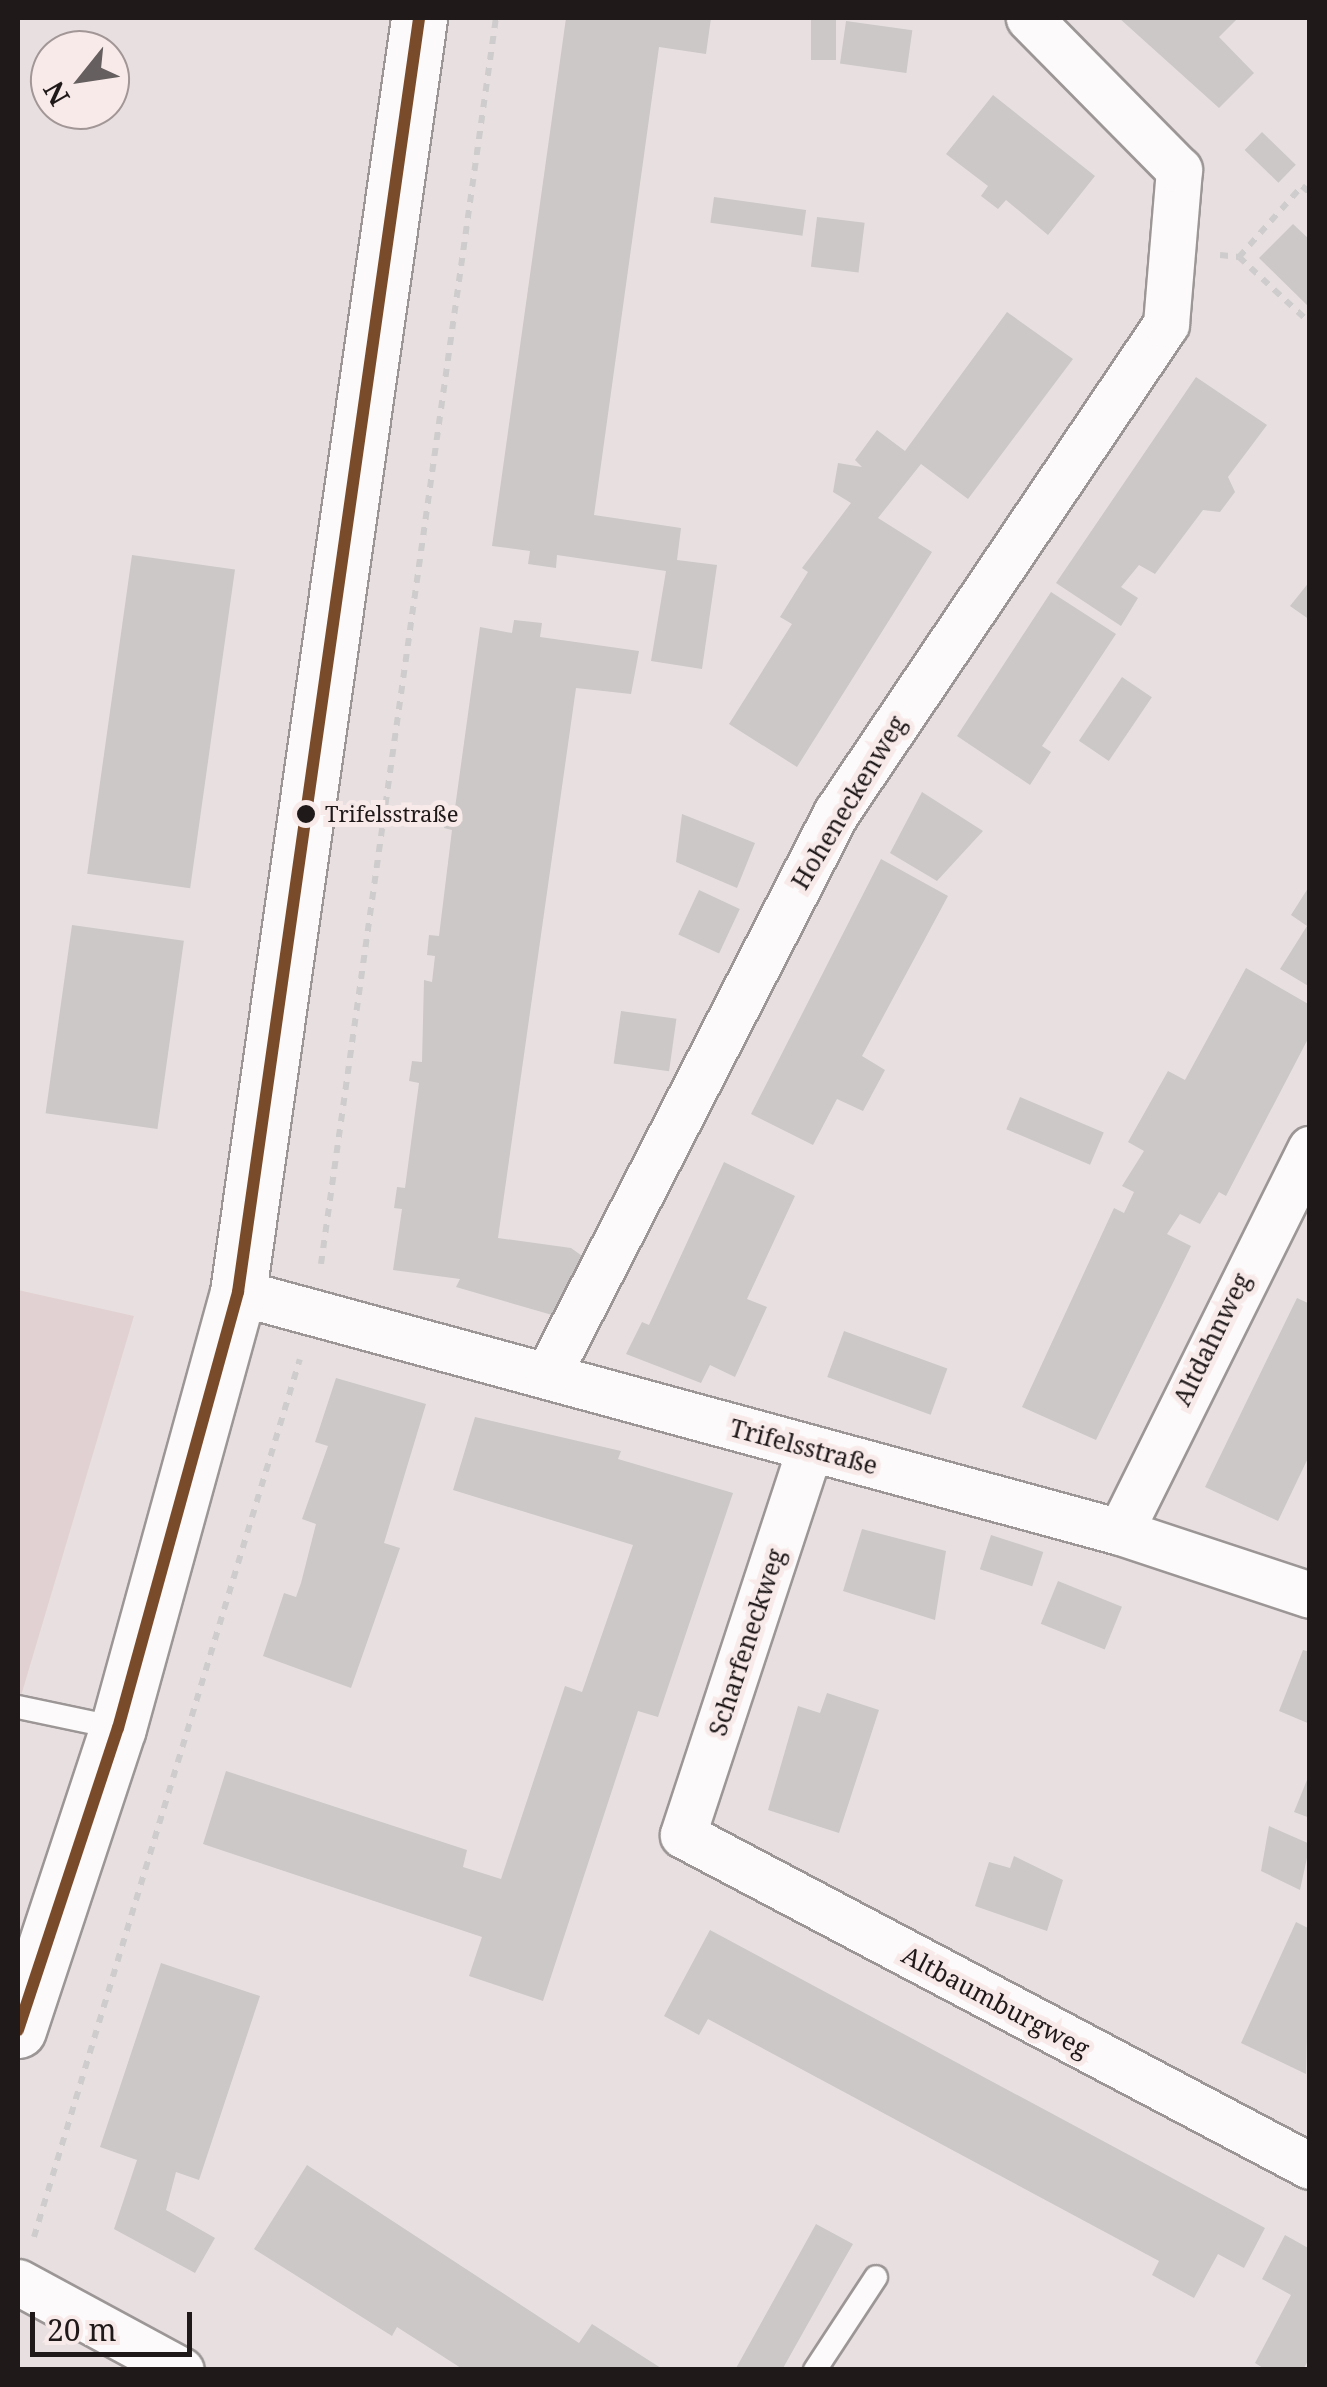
<!DOCTYPE html>
<html>
<head>
<meta charset="utf-8">
<style>
	body { margin:0 }
	#map { position:relative; width:1327px; height:2387px; overflow:hidden; background:#e8e0e0; font-family:"Noto Serif",serif }
	div>[style] { position:absolute }
	.built>* { inset:0; background:#e2d1d2 }
	.building>* { inset:0; background:#cbc8c7; transform-origin:0 0 }
	.path>* { height:6px; margin-top:-3px; transform-origin:0; background:repeating-linear-gradient(90deg,#cecccc 0 8px,transparent 0 16px) }
	.roads { filter:drop-shadow(2px 0 #9c9696) drop-shadow(-2px 0 #9c9696) drop-shadow(0 2px #9c9696) drop-shadow(0 -2px #9c9696) }
	.service>* { height:22px; margin:-11px; padding:0 11px; transform-origin:11px; border-radius:11px; background:#fcfafa }
	.minor>* { height:45px; margin:-22.5px; padding:0 22.5px; transform-origin:22.5px; border-radius:22.5px; background:#fcfafa }
	.tertiary>* { height:55px; margin:-27.5px; padding:0 27.5px; transform-origin:27.5px; border-radius:27.5px; background:#fcfafa }
	.bus-1>* { height:12px; margin:-6px; padding:0 6px; transform-origin:6px; border-radius:6px; background:#7a4b2a }
	.dots>* { width:28px; height:28px; translate:-50% -50%; box-sizing:border-box; border:5px solid #f9eaea; border-radius:50% }
	span { translate:-50% -50%; white-space:nowrap; text-align:center; line-height:1.15; -webkit-text-stroke:10px #f9eaea; paint-order:stroke }
	.bus-label { font-size:22px; color:#1f191a }
	.left { translate:0 -50%; text-align:left }
	.street-label { font-size:25px; color:#1f191a }
	.frame { position:absolute; inset:0; border:20px solid #1f191a; pointer-events:none }
	.north { position:absolute; left:30px; top:30px; width:100px; height:100px; box-sizing:border-box; background:#f9eaea; border:2px solid #a29697; border-radius:50%; rotate:240deg; font-size:28px; font-weight:700; line-height:40px; text-align:center; color:#1f191a }
	.north::after { content:''; display:block; margin:auto; width:35px; height:45px; background:#655f5f; clip-path:polygon(50% 0,100% 100%,50% 72%,0 100%) }
	.scale { position:absolute; left:30px; top:2312px; width:162px; height:45px; box-sizing:border-box; border:5px solid #1f191a; border-top:0; padding-left:12px; font-size:30px; line-height:35px; white-space:nowrap; color:#1f191a; -webkit-text-stroke:8px #f9eaea; paint-order:stroke }
</style>
</head>
<body>
<div id="map">
	<div class="built">
		<i style="clip-path:polygon(18px 1290px,134px 1316px,18px 1706px)"></i>
	</div>
	<div class="building">
		<i style="clip-path:polygon(566px 18px,711px 18px,706px 54px,659px 47px,594px 515px,681px 528px,677px 560px,717px 565px,702px 669px,651px 661px,666px 571px,557px 555px,556px 568px,528px 564px,530px 551px,492px 546px)"></i>
		<i style="left:811px;top:18px;width:25px;height:42px"></i>
		<i style="clip-path:polygon(1119px 18px,1238px 18px,1219px 37px,1254px 73px,1219px 108px)"></i>
		<i style="left:846px;top:21px;width:67px;height:43px;rotate:8deg"></i>
		<i style="clip-path:polygon(993px 95px,1095px 176px,1048px 235px,1006px 200px,998px 209px,981px 196px,988px 186px,946px 154px)"></i>
		<i style="left:1262px;top:132px;width:47px;height:25px;rotate:44deg"></i>
		<i style="left:714px;top:197px;width:93px;height:26px;rotate:8deg"></i>
		<i style="left:817px;top:217px;width:48px;height:50px;rotate:7deg"></i>
		<i style="clip-path:polygon(1293px 224px,1310px 240px,1310px 308px,1259px 258px)"></i>
		<i style="clip-path:polygon(1007px 312px,1073px 359px,968px 499px,921px 464px,878px 518px,932px 552px,797px 767px,729px 724px,792px 624px,780px 617px,808px 572px,802px 568px,851px 503px,833px 492px,838px 463px,862px 467px,855px 460px,877px 430px,905px 451px)"></i>
		<i style="clip-path:polygon(1196px 377px,1267px 425px,1228px 477px,1235px 492px,1220px 512px,1203px 510px,1155px 574px,1139px 565px,1121px 587px,1138px 598px,1121px 626px,1056px 583px)"></i>
		<i style="left:132px;top:555px;width:104px;height:322px;rotate:8deg"></i>
		<i style="clip-path:polygon(1310px 581px,1310px 620px,1290px 606px)"></i>
		<i style="clip-path:polygon(1051px 592px,1116px 634px,1042px 746px,1051px 752px,1030px 785px,957px 736px)"></i>
		<i style="clip-path:polygon(514px 620px,542px 623px,540px 637px,639px 651px,631px 694px,576px 688px,498px 1238px,571px 1248px,592px 1263px,566px 1319px,456px 1287px,460px 1279px,393px 1270px,402px 1209px,394px 1208px,397px 1187px,405px 1188px,419px 1083px,409px 1081px,412px 1061px,422px 1062px,424px 980px,432px 982px,435px 956px,427px 955px,429px 935px,439px 936px,452px 830px,444px 828px,447px 807px,455px 808px,480px 627px,512px 633px)"></i>
		<i style="left:1122px;top:677px;width:36px;height:77px;rotate:34deg"></i>
		<i style="clip-path:polygon(922px 792px,983px 831px,937px 881px,890px 853px)"></i>
		<i style="clip-path:polygon(682px 814px,755px 843px,737px 888px,676px 862px)"></i>
		<i style="clip-path:polygon(881px 859px,948px 896px,862px 1056px,885px 1070px,863px 1111px,837px 1099px,813px 1145px,751px 1114px)"></i>
		<i style="clip-path:polygon(1310px 885px,1310px 987px,1280px 969px,1307px 926px,1291px 915px)"></i>
		<i style="left:699px;top:890px;width:45px;height:49px;rotate:25deg"></i>
		<i style="left:72px;top:925px;width:113px;height:190px;rotate:8deg"></i>
		<i style="clip-path:polygon(1246px 968px,1310px 1005px,1310px 1035px,1226px 1196px,1219px 1192px,1200px 1224px,1180px 1214px,1167px 1234px,1191px 1246px,1096px 1440px,1022px 1407px,1114px 1208px,1124px 1213px,1134px 1192px,1122px 1186px,1144px 1151px,1128px 1142px,1168px 1071px,1185px 1080px)"></i>
		<i style="left:621px;top:1011px;width:56px;height:53px;rotate:8deg"></i>
		<i style="left:1020px;top:1097px;width:91px;height:35px;rotate:23deg"></i>
		<i style="clip-path:polygon(724px 1162px,795px 1196px,747px 1299px,767px 1307px,735px 1377px,710px 1365px,701px 1383px,626px 1354px,642px 1322px,649px 1325px)"></i>
		<i style="clip-path:polygon(1297px 1298px,1310px 1304px,1310px 1454px,1278px 1521px,1205px 1487px)"></i>
		<i style="left:844px;top:1331px;width:110px;height:49px;rotate:20deg"></i>
		<i style="clip-path:polygon(336px 1378px,426px 1404px,384px 1543px,400px 1548px,351px 1688px,263px 1656px,284px 1593px,296px 1597px,301px 1583px,316px 1524px,302px 1519px,328px 1446px,315px 1442px)"></i>
		<i style="clip-path:polygon(475px 1417px,621px 1451px,618px 1459px,733px 1493px,658px 1717px,638px 1711px,543px 2001px,469px 1976px,482px 1937px,203px 1844px,226px 1771px,467px 1850px,463px 1867px,501px 1879px,565px 1686px,582px 1692px,633px 1545px,453px 1490px)"></i>
		<i style="clip-path:polygon(862px 1529px,946px 1551px,935px 1620px,843px 1591px)"></i>
		<i style="left:991px;top:1535px;width:55px;height:36px;rotate:18deg"></i>
		<i style="left:1058px;top:1581px;width:69px;height:46px;rotate:22deg"></i>
		<i style="clip-path:polygon(1303px 1650px,1310px 1652px,1310px 1724px,1279px 1711px)"></i>
		<i style="clip-path:polygon(827px 1693px,879px 1710px,839px 1833px,768px 1810px,798px 1706px,820px 1713px)"></i>
		<i style="clip-path:polygon(1309px 1775px,1310px 1775px,1310px 1818px,1294px 1812px)"></i>
		<i style="clip-path:polygon(1269px 1826px,1310px 1844px,1300px 1890px,1261px 1871px)"></i>
		<i style="clip-path:polygon(1014px 1856px,1063px 1880px,1047px 1931px,975px 1906px,989px 1862px,1010px 1868px)"></i>
		<i style="clip-path:polygon(1296px 1922px,1310px 1929px,1306px 2074px,1241px 2043px)"></i>
		<i style="clip-path:polygon(710px 1930px,1265px 2228px,1244px 2268px,1218px 2254px,1194px 2298px,1152px 2275px,1159px 2261px,708px 2019px,699px 2035px,664px 2016px)"></i>
		<i style="clip-path:polygon(161px 1963px,260px 1996px,199px 2180px,176px 2172px,166px 2210px,215px 2238px,195px 2273px,114px 2229px,137px 2160px,100px 2147px)"></i>
		<i style="clip-path:polygon(307px 2165px,579px 2343px,592px 2324px,664px 2370px,464px 2370px,397px 2327px,392px 2336px,254px 2249px)"></i>
		<i style="clip-path:polygon(816px 2224px,853px 2244px,842px 2263px,782px 2370px,735px 2370px)"></i>
		<i style="clip-path:polygon(1285px 2235px,1310px 2249px,1310px 2357px,1303px 2370px,1266px 2370px,1255px 2363px,1291px 2295px,1262px 2279px)"></i>
	</div>
	<div class="path">
		<i style="left:1220px;top:255px;width:19px;rotate:6deg"></i>
		<i style="left:1239px;top:257px;width:97px;rotate:42.9deg"></i>
		<i style="left:1239px;top:257px;width:95px;rotate:-48.4deg"></i>
		<i style="left:1302px;top:186px;width:11px;rotate:41deg"></i>
		<i style="left:321px;top:1264px;width:1258px;rotate:-82.01deg"></i>
		<i style="left:34px;top:2237px;width:917px;rotate:-73.15deg"></i>
	</div>
	<div class="roads">
		<div class="service">
			<i style="left:18px;top:1707px;width:102px;rotate:11.9deg"></i>
			<i style="left:815px;top:2370px;width:111px;rotate:-56.7deg"></i>
		</div>
		<div class="minor">
			<i style="left:238px;top:1292px;width:914px;rotate:15.22deg"></i>
			<i style="left:1120px;top:1532px;width:200px;rotate:18.3deg"></i>
			<i style="left:548px;top:1374px;width:631px;rotate:-62.83deg"></i>
			<i style="left:836px;top:813px;width:590px;rotate:-55.99deg"></i>
			<i style="left:1166px;top:324px;width:155px;rotate:-85.2deg"></i>
			<i style="left:1179px;top:170px;width:214px;rotate:-134.6deg"></i>
			<i style="left:810px;top:1448px;width:407px;rotate:108.2deg"></i>
			<i style="left:683px;top:1835px;width:709px;rotate:27.83deg"></i>
			<i style="left:1120px;top:1532px;width:428px;rotate:-63.6deg"></i>
			<i style="left:18px;top:2282px;width:185px;rotate:28.4deg"></i>
		</div>
		<div class="tertiary">
			<i style="left:18px;top:2030px;width:318px;rotate:-71.7deg"></i>
			<i style="left:118px;top:1728px;width:452px;rotate:-74.6deg"></i>
			<i style="left:238px;top:1292px;width:1287px;rotate:-81.91deg"></i>
		</div>
	</div>
	<div class="bus-1">
		<i style="left:18px;top:2030px;width:318px;rotate:-71.7deg"></i>
		<i style="left:118px;top:1728px;width:452px;rotate:-74.6deg"></i>
		<i style="left:238px;top:1292px;width:1287px;rotate:-81.91deg"></i>
	</div>
	<div class="dots">
		<i style="left:306px;top:814px;background:#1f191a"></i>
	</div>
	<div class="bus-label">
		<span class="left" style="left:325px;top:814px">Trifelsstraße</span>
	</div>
	<div class="street-label">
		<span style="left:848px;top:802px;rotate:-59deg">Hoheneckenweg</span>
		<span style="left:1211px;top:1339px;rotate:-64deg">Altdahnweg</span>
		<span style="left:804px;top:1446px;rotate:15deg">Trifelsstraße</span>
		<span style="left:746px;top:1642px;rotate:-72deg">Scharfeneckweg</span>
		<span style="left:996px;top:2001px;rotate:28deg">Altbaumburgweg</span>
	</div>
	<div class="frame"></div>
	<div class="north">N</div>
	<div class="scale">20 m</div>
</div>
</body>
</html>
